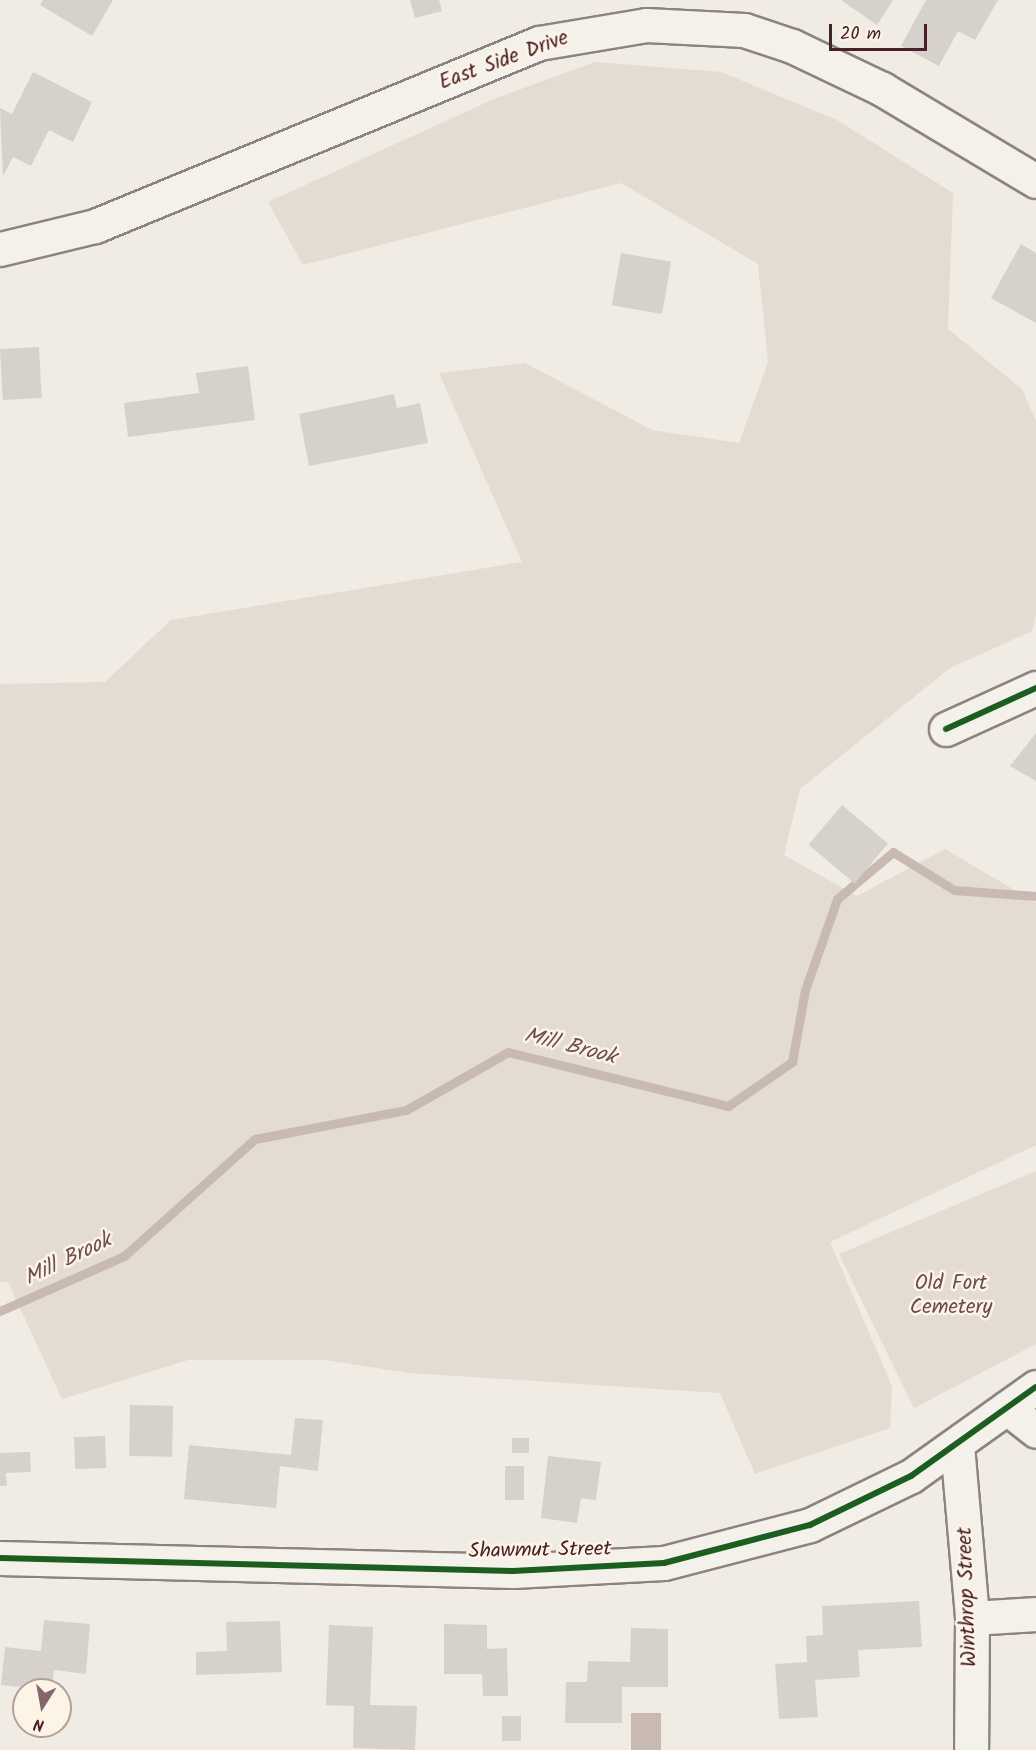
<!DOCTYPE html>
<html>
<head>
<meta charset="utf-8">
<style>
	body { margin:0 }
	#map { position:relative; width:1036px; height:1750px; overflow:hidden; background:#f0ebe3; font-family:Kalam,sans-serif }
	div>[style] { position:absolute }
	.green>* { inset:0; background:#e4dbd2 }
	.water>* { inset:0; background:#c9b9b3; transform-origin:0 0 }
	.stream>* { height:9px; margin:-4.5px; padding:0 4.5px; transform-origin:4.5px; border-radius:4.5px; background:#c9b9b3 }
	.building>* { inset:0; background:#d7d1cc; transform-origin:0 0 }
	.roads { filter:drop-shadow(2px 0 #8d8281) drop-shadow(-2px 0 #8d8281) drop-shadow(0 2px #8d8281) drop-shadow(0 -2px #8d8281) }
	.minor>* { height:33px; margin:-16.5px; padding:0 16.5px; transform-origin:16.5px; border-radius:16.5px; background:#f4f1eb }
	.major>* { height:33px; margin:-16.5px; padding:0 16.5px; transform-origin:16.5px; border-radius:16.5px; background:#f4f1eb }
	.cycleway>* { height:6px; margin:-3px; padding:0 3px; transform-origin:3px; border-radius:3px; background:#1b5e20 }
	span { translate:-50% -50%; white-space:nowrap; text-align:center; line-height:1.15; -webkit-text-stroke:5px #fcf5e5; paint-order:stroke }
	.street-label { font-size:21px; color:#4a1f2b }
	.park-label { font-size:21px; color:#6e4b51 }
	.water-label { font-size:22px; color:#704d53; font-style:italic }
	.north { position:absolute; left:12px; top:1678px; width:60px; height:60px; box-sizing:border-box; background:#fcf5e5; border:2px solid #b59f9b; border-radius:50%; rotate:191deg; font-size:16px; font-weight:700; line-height:24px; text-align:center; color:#4a1f2b }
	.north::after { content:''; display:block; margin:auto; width:21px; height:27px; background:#84666b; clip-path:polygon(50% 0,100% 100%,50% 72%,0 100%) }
	.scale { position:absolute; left:829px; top:24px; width:98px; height:27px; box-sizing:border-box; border:3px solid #4a1f2b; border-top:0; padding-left:8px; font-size:18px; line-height:21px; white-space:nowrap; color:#4a1f2b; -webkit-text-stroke:4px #fcf5e5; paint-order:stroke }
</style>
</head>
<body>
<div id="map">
	<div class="green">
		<i style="clip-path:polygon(595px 62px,721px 72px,837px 120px,953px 193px,948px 329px,1022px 389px,1036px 421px,1036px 615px,1032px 631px,950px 668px,800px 789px,784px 855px,857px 896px,945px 849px,1036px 903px,1036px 1145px,830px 1242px,892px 1386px,890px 1428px,755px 1474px,720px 1393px,410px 1373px,325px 1360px,188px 1360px,62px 1399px,8px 1282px,0 1282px,0 684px,105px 682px,171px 620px,522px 562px,439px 373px,525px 363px,652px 430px,739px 443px,768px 362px,758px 264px,621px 183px,303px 265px,268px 202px,494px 99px)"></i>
		<i style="clip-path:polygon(1036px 1171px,1036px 1344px,914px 1408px,839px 1254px)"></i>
	</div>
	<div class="water">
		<i style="left:631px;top:1713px;width:30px;height:37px"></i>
	</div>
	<div class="stream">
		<i style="left:0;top:1311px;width:136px;rotate:-23.9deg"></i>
		<i style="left:124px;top:1256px;width:176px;rotate:-41.8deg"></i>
		<i style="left:255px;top:1139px;width:154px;rotate:-10.9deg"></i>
		<i style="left:406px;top:1110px;width:117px;rotate:-29.6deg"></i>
		<i style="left:508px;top:1052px;width:227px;rotate:13.8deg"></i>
		<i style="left:728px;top:1106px;width:78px;rotate:-34.5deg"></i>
		<i style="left:792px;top:1062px;width:73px;rotate:-79.8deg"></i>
		<i style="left:805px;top:990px;width:96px;rotate:-70.6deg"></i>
		<i style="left:837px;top:899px;width:73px;rotate:-40deg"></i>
		<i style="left:893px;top:852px;width:72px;rotate:31.9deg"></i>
		<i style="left:954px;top:890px;width:82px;rotate:4.2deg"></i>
	</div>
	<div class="building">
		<i style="clip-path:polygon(43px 0,113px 0,92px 36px,40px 5px)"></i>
		<i style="clip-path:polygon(410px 0,439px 0,442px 11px,415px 18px)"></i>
		<i style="clip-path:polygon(841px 0,893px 0,877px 25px)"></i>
		<i style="clip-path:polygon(926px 0,998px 0,975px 40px,958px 31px,939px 66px,901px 46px)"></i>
		<i style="clip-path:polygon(33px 72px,92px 102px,73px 142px,49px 130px,31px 166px,13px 157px,3px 176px,0 108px,12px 114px)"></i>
		<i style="clip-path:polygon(1021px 244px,1036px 253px,1036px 323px,991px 298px)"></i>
		<i style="left:621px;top:253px;width:51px;height:53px;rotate:10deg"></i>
		<i style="left:39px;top:347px;width:51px;height:39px;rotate:87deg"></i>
		<i style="clip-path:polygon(248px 366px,255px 420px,128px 437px,124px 403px,199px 393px,196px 373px)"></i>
		<i style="clip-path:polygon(394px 394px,397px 408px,420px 403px,428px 443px,309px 466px,299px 414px)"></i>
		<i style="clip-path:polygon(1036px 733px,1036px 781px,1010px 766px)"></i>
		<i style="left:842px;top:805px;width:60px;height:52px;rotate:40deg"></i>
		<i style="left:130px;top:1405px;width:43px;height:51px;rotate:1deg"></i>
		<i style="clip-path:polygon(295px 1418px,323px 1420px,318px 1471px,280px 1466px,276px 1508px,184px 1499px,189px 1445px,291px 1455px)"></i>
		<i style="left:105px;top:1436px;width:32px;height:31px;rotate:88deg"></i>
		<i style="left:512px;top:1438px;width:17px;height:15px"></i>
		<i style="clip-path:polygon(30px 1452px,31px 1472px,6px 1473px,7px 1486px,0 1486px,0 1453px)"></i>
		<i style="clip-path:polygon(548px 1456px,601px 1462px,596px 1500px,581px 1498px,577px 1523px,541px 1518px)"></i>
		<i style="left:505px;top:1466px;width:19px;height:34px"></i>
		<i style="clip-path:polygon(919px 1601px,922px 1647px,858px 1650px,860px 1677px,815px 1680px,818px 1717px,779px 1719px,775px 1664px,807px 1662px,806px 1636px,823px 1635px,822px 1606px)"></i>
		<i style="clip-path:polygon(44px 1620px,90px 1624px,86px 1674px,54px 1670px,52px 1690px,1px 1685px,5px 1647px,41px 1651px)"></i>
		<i style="clip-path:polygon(280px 1621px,282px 1672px,196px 1675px,196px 1652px,227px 1651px,226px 1622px)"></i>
		<i style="clip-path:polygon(444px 1624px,487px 1625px,487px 1649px,507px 1648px,508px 1696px,483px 1696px,482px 1674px,444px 1674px)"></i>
		<i style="clip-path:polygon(329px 1625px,373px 1627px,370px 1705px,417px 1706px,415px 1750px,353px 1748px,354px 1706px,326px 1705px)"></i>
		<i style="clip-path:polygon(631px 1628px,668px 1629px,668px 1687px,622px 1687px,622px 1723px,565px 1723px,566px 1682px,587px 1682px,588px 1661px,630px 1662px)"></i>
		<i style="left:502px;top:1716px;width:19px;height:25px"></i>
	</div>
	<div class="roads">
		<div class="minor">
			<i style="left:946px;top:729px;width:99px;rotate:-24.5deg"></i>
			<i style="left:1007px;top:1408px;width:37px;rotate:38deg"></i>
			<i style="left:957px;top:1445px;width:174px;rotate:85deg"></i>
			<i style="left:972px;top:1618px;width:132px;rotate:90.4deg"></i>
			<i style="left:0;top:1558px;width:513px;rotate:1.45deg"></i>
			<i style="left:513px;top:1571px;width:151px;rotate:-3deg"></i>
			<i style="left:664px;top:1563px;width:151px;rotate:-14.6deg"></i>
			<i style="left:810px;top:1525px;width:112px;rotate:-25.9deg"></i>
			<i style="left:911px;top:1476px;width:153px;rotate:-35.5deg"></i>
			<i style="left:972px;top:1618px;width:64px;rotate:-3.6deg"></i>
		</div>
		<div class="major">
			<i style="left:0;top:249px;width:98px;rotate:-13.6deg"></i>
			<i style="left:95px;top:226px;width:480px;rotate:-22.4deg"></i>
			<i style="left:539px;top:43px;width:109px;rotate:-9.5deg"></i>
			<i style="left:646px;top:25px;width:98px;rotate:2.9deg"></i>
			<i style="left:744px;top:30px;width:51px;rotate:18.4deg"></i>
			<i style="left:792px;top:46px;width:100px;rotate:25.5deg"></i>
			<i style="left:882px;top:89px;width:179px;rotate:30.9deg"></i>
		</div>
	</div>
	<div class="cycleway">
		<i style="left:946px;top:729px;width:99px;rotate:-24.5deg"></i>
		<i style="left:0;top:1558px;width:513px;rotate:1.45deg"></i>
		<i style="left:513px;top:1571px;width:151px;rotate:-3deg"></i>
		<i style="left:664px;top:1563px;width:151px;rotate:-14.6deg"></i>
		<i style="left:810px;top:1525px;width:112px;rotate:-25.9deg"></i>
		<i style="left:911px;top:1476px;width:153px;rotate:-35.5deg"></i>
	</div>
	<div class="street-label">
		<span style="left:504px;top:61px;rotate:-20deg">East Side Drive</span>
		<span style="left:540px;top:1551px;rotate:-1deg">Shawmut Street</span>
		<span style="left:968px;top:1597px;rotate:-92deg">Winthrop Street</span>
	</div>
	<div class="park-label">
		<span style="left:951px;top:1296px">Old Fort<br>Cemetery</span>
	</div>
	<div class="water-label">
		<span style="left:570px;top:1047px;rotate:14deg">Mill Brook</span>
		<span style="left:68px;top:1260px;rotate:-26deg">Mill Brook</span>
	</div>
	<div class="north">N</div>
	<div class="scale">20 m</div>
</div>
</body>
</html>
